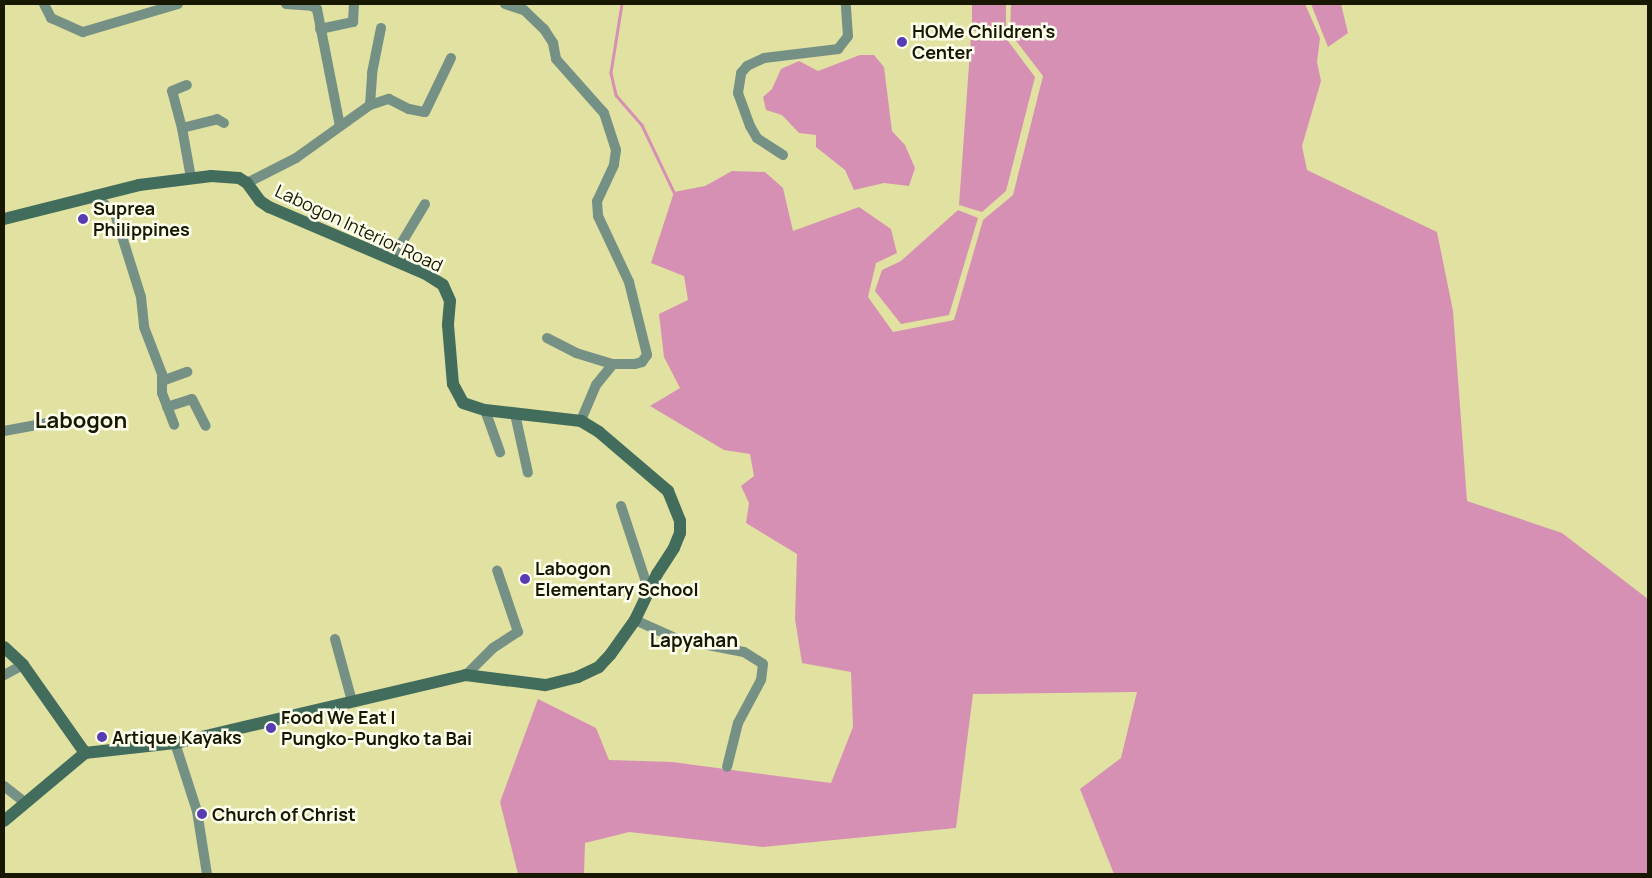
<!DOCTYPE html>
<html>
<head>
<meta charset="utf-8">
<style>
	body { margin:0 }
	#map { position:relative; width:1652px; height:878px; overflow:hidden; background:#e1e1a1; font-family:Manrope,sans-serif }
	div>[style] { position:absolute }
	.water>* { inset:0; background:#d690b4; transform-origin:0 0 }
	.stream>* { height:2.5px; margin:-1.25px; padding:0 1.25px; transform-origin:1.25px; border-radius:1.25px; background:#d690b4 }
	.street>* { height:10px; margin:-5px; padding:0 5px; transform-origin:5px; border-radius:5px; background:#759185 }
	.secondary>* { height:12px; margin:-6px; padding:0 6px; transform-origin:6px; border-radius:6px; background:#426d5c }
	.dots>* { width:14px; height:14px; translate:-50% -50%; box-sizing:border-box; border:2px solid #feffec; border-radius:50% }
	span { translate:-50% -50%; white-space:nowrap; text-align:center; line-height:1.15; -webkit-text-stroke:5px #feffec; paint-order:stroke }
	.poi-label { font-size:18px; color:#181701; font-weight:700 }
	.left { translate:0 -50%; text-align:left }
	.street-label { font-size:18px; color:#181701 }
	.neighbourhood-label { font-size:19px; color:#181701; font-weight:700 }
	.district-label { font-size:22px; color:#181701; font-weight:700 }
	.frame { position:absolute; inset:0; border:5px solid #181701; pointer-events:none }
</style>
</head>
<body>
<div id="map">
	<div class="water">
		<i style="left:972px;top:4px;width:34px;height:27px"></i>
		<i style="clip-path:polygon(1011px 4px,1305px 4px,1320px 38px,1317px 62px,1321px 81px,1302px 146px,1307px 170px,1437px 232px,1453px 311px,1467px 501px,1562px 533px,1648px 599px,1648px 874px,1114px 874px,1080px 789px,1121px 758px,1137px 692px,973px 694px,956px 828px,763px 847px,629px 832px,585px 843px,584px 874px,518px 874px,500px 802px,538px 699px,596px 728px,609px 760px,672px 762px,831px 783px,853px 727px,851px 672px,802px 663px,795px 619px,797px 554px,746px 523px,749px 503px,741px 486px,754px 476px,750px 454px,724px 450px,650px 406px,680px 388px,664px 357px,659px 314px,688px 300px,684px 276px,651px 263px,674px 192px,705px 186px,732px 171px,765px 172px,783px 188px,793px 231px,859px 207px,891px 229px,897px 253px,876px 263px,868px 297px,893px 332px,954px 320px,983px 220px,1013px 195px,1043px 76px,1010px 33px)"></i>
		<i style="clip-path:polygon(1311px 4px,1341px 4px,1348px 33px,1328px 47px)"></i>
		<i style="clip-path:polygon(971px 37px,1005px 37px,1035px 77px,1006px 191px,982px 212px,959px 205px)"></i>
		<i style="clip-path:polygon(860px 55px,874px 55px,884px 67px,892px 131px,905px 145px,915px 168px,909px 186px,884px 183px,854px 190px,845px 170px,816px 147px,816px 135px,799px 133px,782px 115px,766px 110px,763px 97px,772px 89px,781px 69px,799px 61px,818px 71px)"></i>
		<i style="clip-path:polygon(958px 210px,978px 218px,949px 315px,901px 324px,875px 291px,882px 270px,901px 261px)"></i>
	</div>
	<div class="stream">
		<i style="left:622px;top:4px;width:70px;rotate:99.1deg"></i>
		<i style="left:611px;top:73px;width:23px;rotate:77deg"></i>
		<i style="left:616px;top:95px;width:40px;rotate:49deg"></i>
		<i style="left:642px;top:125px;width:74px;rotate:64.5deg"></i>
	</div>
	<div class="street">
		<i style="left:44px;top:4px;width:16px;rotate:63deg"></i>
		<i style="left:51px;top:18px;width:35px;rotate:24deg"></i>
		<i style="left:83px;top:32px;width:99px;rotate:-16.4deg"></i>
		<i style="left:286px;top:4px;width:26px;rotate:4deg"></i>
		<i style="left:312px;top:6px;width:6px;rotate:31deg"></i>
		<i style="left:317px;top:9px;width:119px;rotate:78.9deg"></i>
		<i style="left:505px;top:4px;width:20px;rotate:18deg"></i>
		<i style="left:524px;top:10px;width:28px;rotate:44deg"></i>
		<i style="left:544px;top:29px;width:17px;rotate:57deg"></i>
		<i style="left:553px;top:43px;width:16px;rotate:79deg"></i>
		<i style="left:556px;top:59px;width:72px;rotate:48.4deg"></i>
		<i style="left:604px;top:113px;width:39px;rotate:72deg"></i>
		<i style="left:616px;top:150px;width:15px;rotate:98deg"></i>
		<i style="left:614px;top:165px;width:40px;rotate:115deg"></i>
		<i style="left:597px;top:201px;width:15px;rotate:86deg"></i>
		<i style="left:598px;top:216px;width:73px;rotate:64.8deg"></i>
		<i style="left:629px;top:282px;width:75px;rotate:76.1deg"></i>
		<i style="left:647px;top:355px;width:9px;rotate:126deg"></i>
		<i style="left:642px;top:362px;width:7px;rotate:164deg"></i>
		<i style="left:635px;top:364px;width:22px;rotate:180deg"></i>
		<i style="left:613px;top:364px;width:27px;rotate:129deg"></i>
		<i style="left:596px;top:385px;width:39px;rotate:113deg"></i>
		<i style="left:320px;top:29px;width:34px;rotate:-12deg"></i>
		<i style="left:353px;top:22px;width:18px;rotate:-87deg"></i>
		<i style="left:370px;top:105px;width:32px;rotate:-86deg"></i>
		<i style="left:372px;top:73px;width:46px;rotate:-78.7deg"></i>
		<i style="left:182px;top:128px;width:38px;rotate:-105deg"></i>
		<i style="left:172px;top:91px;width:16px;rotate:-22deg"></i>
		<i style="left:783px;top:155px;width:31px;rotate:-147deg"></i>
		<i style="left:757px;top:138px;width:14px;rotate:-120deg"></i>
		<i style="left:750px;top:126px;width:35px;rotate:-110deg"></i>
		<i style="left:738px;top:93px;width:20px;rotate:-81deg"></i>
		<i style="left:741px;top:73px;width:9px;rotate:-49deg"></i>
		<i style="left:747px;top:66px;width:19px;rotate:-25deg"></i>
		<i style="left:764px;top:58px;width:75px;rotate:-6.9deg"></i>
		<i style="left:838px;top:49px;width:16px;rotate:-52deg"></i>
		<i style="left:848px;top:36px;width:32px;rotate:-94deg"></i>
		<i style="left:191px;top:178px;width:51px;rotate:-100.2deg"></i>
		<i style="left:182px;top:128px;width:36px;rotate:-14deg"></i>
		<i style="left:217px;top:119px;width:8px;rotate:30deg"></i>
		<i style="left:247px;top:183px;width:55px;rotate:-27deg"></i>
		<i style="left:296px;top:158px;width:91px;rotate:-35.6deg"></i>
		<i style="left:370px;top:105px;width:20px;rotate:-18deg"></i>
		<i style="left:389px;top:99px;width:22px;rotate:27deg"></i>
		<i style="left:409px;top:109px;width:16px;rotate:11deg"></i>
		<i style="left:425px;top:112px;width:60px;rotate:-64.3deg"></i>
		<i style="left:95px;top:195px;width:28px;rotate:44deg"></i>
		<i style="left:115px;top:214px;width:87px;rotate:72.6deg"></i>
		<i style="left:141px;top:297px;width:30px;rotate:84deg"></i>
		<i style="left:144px;top:327px;width:50px;rotate:69deg"></i>
		<i style="left:162px;top:374px;width:19px;rotate:90deg"></i>
		<i style="left:162px;top:393px;width:34px;rotate:69deg"></i>
		<i style="left:392px;top:259px;width:64px;rotate:-59deg"></i>
		<i style="left:547px;top:338px;width:33px;rotate:27deg"></i>
		<i style="left:576px;top:353px;width:39px;rotate:17deg"></i>
		<i style="left:162px;top:381px;width:27px;rotate:-20deg"></i>
		<i style="left:167px;top:407px;width:26px;rotate:-18deg"></i>
		<i style="left:192px;top:399px;width:30px;rotate:63deg"></i>
		<i style="left:485px;top:410px;width:45px;rotate:70.3deg"></i>
		<i style="left:515px;top:414px;width:60px;rotate:77.6deg"></i>
		<i style="left:4px;top:431px;width:44px;rotate:-10.5deg"></i>
		<i style="left:621px;top:506px;width:89px;rotate:71.8deg"></i>
		<i style="left:635px;top:620px;width:46px;rotate:24.3deg"></i>
		<i style="left:677px;top:639px;width:68px;rotate:11deg"></i>
		<i style="left:744px;top:652px;width:22px;rotate:32deg"></i>
		<i style="left:763px;top:664px;width:16px;rotate:97deg"></i>
		<i style="left:761px;top:680px;width:49px;rotate:118.1deg"></i>
		<i style="left:738px;top:723px;width:45px;rotate:104deg"></i>
		<i style="left:335px;top:639px;width:64px;rotate:74.7deg"></i>
		<i style="left:4px;top:675px;width:21px;rotate:-28deg"></i>
		<i style="left:466px;top:675px;width:38px;rotate:-45deg"></i>
		<i style="left:493px;top:648px;width:30px;rotate:-33deg"></i>
		<i style="left:518px;top:632px;width:65px;rotate:-108.7deg"></i>
		<i style="left:175px;top:743px;width:71px;rotate:72.1deg"></i>
		<i style="left:197px;top:811px;width:64px;rotate:81deg"></i>
		<i style="left:4px;top:786px;width:28px;rotate:38deg"></i>
	</div>
	<div class="secondary">
		<i style="left:4px;top:219px;width:139px;rotate:-14.1deg"></i>
		<i style="left:139px;top:185px;width:73px;rotate:-7.1deg"></i>
		<i style="left:211px;top:176px;width:28px;rotate:4deg"></i>
		<i style="left:239px;top:178px;width:9px;rotate:32deg"></i>
		<i style="left:247px;top:183px;width:22px;rotate:54deg"></i>
		<i style="left:260px;top:201px;width:11px;rotate:34deg"></i>
		<i style="left:269px;top:207px;width:168px;rotate:23.1deg"></i>
		<i style="left:424px;top:273px;width:22px;rotate:32deg"></i>
		<i style="left:443px;top:285px;width:17px;rotate:66deg"></i>
		<i style="left:450px;top:301px;width:24px;rotate:95deg"></i>
		<i style="left:448px;top:325px;width:59px;rotate:85.2deg"></i>
		<i style="left:453px;top:384px;width:21px;rotate:62deg"></i>
		<i style="left:463px;top:403px;width:23px;rotate:18deg"></i>
		<i style="left:485px;top:410px;width:97px;rotate:6.5deg"></i>
		<i style="left:581px;top:421px;width:21px;rotate:31deg"></i>
		<i style="left:599px;top:432px;width:91px;rotate:40.5deg"></i>
		<i style="left:668px;top:491px;width:32px;rotate:68deg"></i>
		<i style="left:680px;top:521px;width:12px;rotate:90deg"></i>
		<i style="left:680px;top:533px;width:16px;rotate:112deg"></i>
		<i style="left:674px;top:548px;width:31px;rotate:123deg"></i>
		<i style="left:657px;top:574px;width:51px;rotate:115.6deg"></i>
		<i style="left:635px;top:620px;width:43px;rotate:125.5deg"></i>
		<i style="left:610px;top:655px;width:16px;rotate:133deg"></i>
		<i style="left:599px;top:667px;width:23px;rotate:155deg"></i>
		<i style="left:578px;top:677px;width:34px;rotate:166deg"></i>
		<i style="left:545px;top:685px;width:80px;rotate:-172.8deg"></i>
		<i style="left:466px;top:675px;width:299px;rotate:166.8deg"></i>
		<i style="left:175px;top:743px;width:91px;rotate:173.7deg"></i>
		<i style="left:4px;top:647px;width:26px;rotate:43deg"></i>
		<i style="left:23px;top:665px;width:108px;rotate:54.8deg"></i>
		<i style="left:4px;top:821px;width:106px;rotate:-40deg"></i>
	</div>
	<div class="dots">
		<i style="left:902px;top:42px;background:#573cb4"></i>
		<i style="left:83px;top:219px;background:#573cb4"></i>
		<i style="left:525px;top:579px;background:#573cb4"></i>
		<i style="left:271px;top:728px;background:#573cb4"></i>
		<i style="left:102px;top:737px;background:#573cb4"></i>
		<i style="left:202px;top:814px;background:#573cb4"></i>
	</div>
	<div class="poi-label">
		<span class="left" style="left:912px;top:42px">HOMe Children's<br>Center</span>
		<span class="left" style="left:93px;top:219px">Suprea<br>Philippines</span>
		<span class="left" style="left:535px;top:579px">Labogon<br>Elementary School</span>
		<span class="left" style="left:281px;top:728px">Food We Eat |<br>Pungko-Pungko ta Bai</span>
		<span class="left" style="left:112px;top:737px">Artique Kayaks</span>
		<span class="left" style="left:212px;top:814px">Church of Christ</span>
	</div>
	<div class="street-label">
		<span style="left:359px;top:228px;rotate:25deg">Labogon Interior Road</span>
	</div>
	<div class="neighbourhood-label">
		<span style="left:694px;top:641px">Lapyahan</span>
	</div>
	<div class="district-label">
		<span style="left:81px;top:421px">Labogon</span>
	</div>
	<div class="frame"></div>
</div>
</body>
</html>
